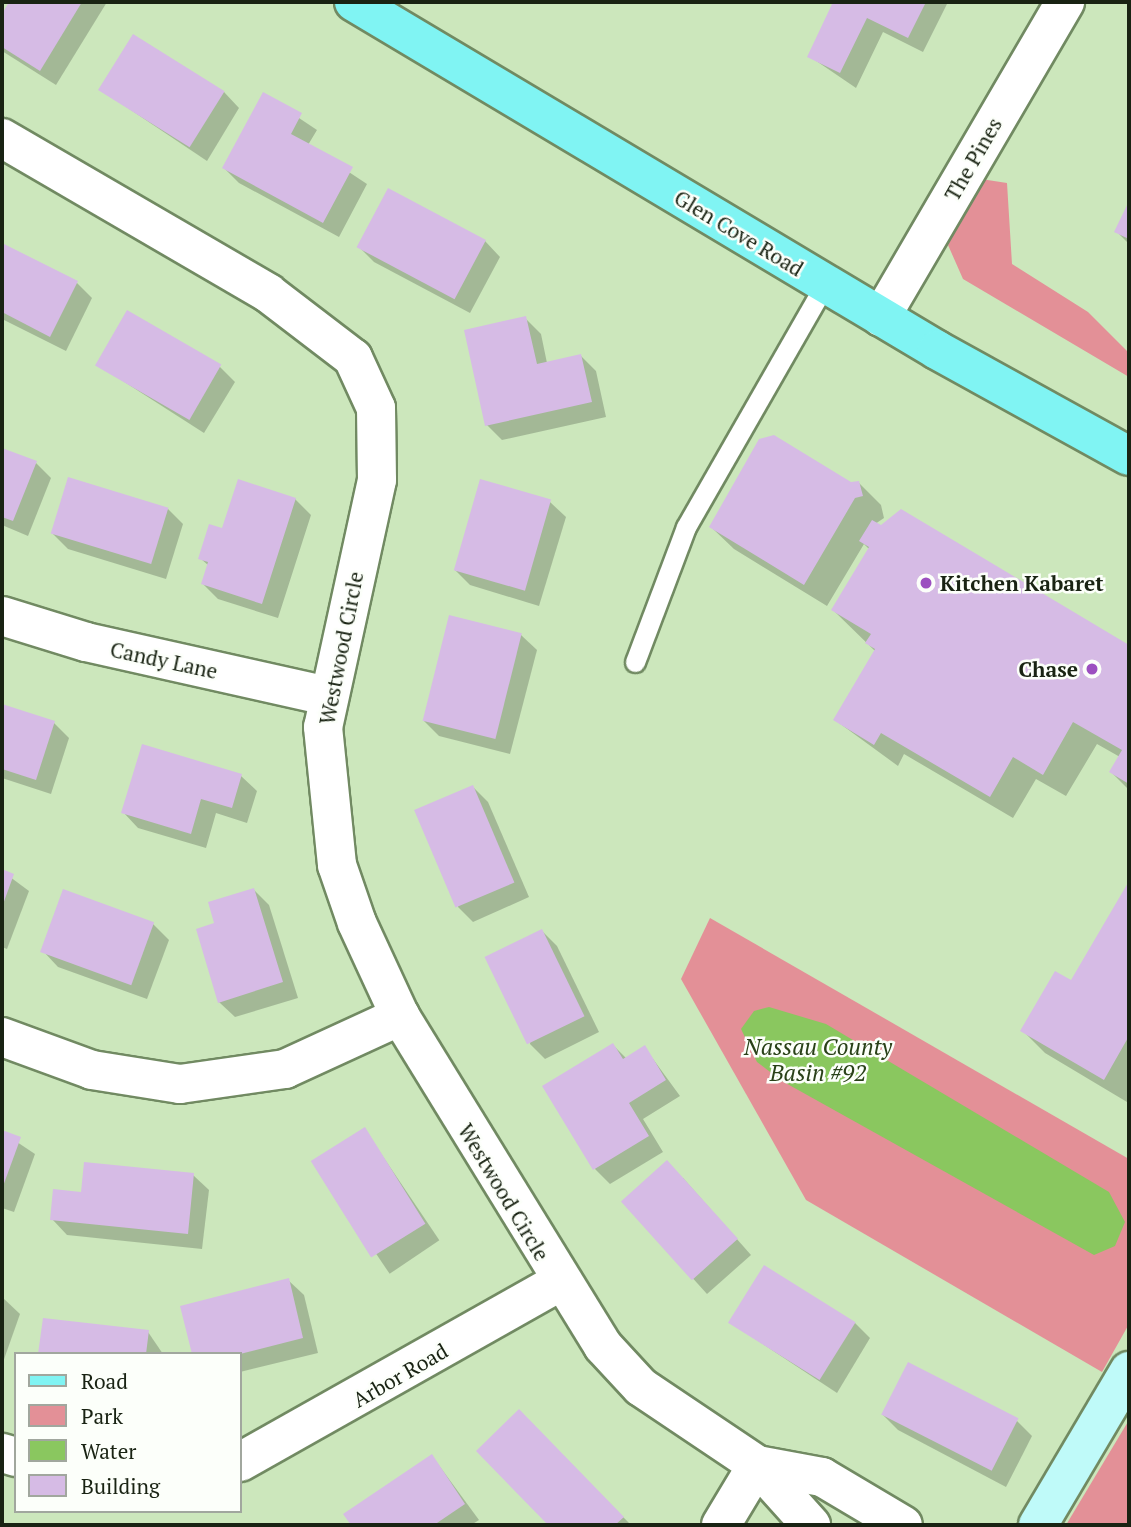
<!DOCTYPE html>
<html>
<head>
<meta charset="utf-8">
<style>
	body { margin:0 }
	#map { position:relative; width:1131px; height:1527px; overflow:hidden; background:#cce7bc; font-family:"PT Serif",serif }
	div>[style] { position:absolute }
	.green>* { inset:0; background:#e39097 }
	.water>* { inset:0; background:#8ac75f }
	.shadow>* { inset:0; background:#0003; transform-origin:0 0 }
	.building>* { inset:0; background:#d6bbe5; transform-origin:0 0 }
	.roads { filter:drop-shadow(2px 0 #718a62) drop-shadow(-2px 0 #718a62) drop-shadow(0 2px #718a62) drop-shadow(0 -2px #718a62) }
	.service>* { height:19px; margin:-9.5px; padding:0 9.5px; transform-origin:9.5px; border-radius:9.5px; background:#fff }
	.minor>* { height:38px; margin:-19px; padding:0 19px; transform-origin:19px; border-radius:19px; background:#fff }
	.secondary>* { height:38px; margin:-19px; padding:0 19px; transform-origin:19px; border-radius:19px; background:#bffaf9 }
	.primary>* { height:38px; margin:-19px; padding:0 19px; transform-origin:19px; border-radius:19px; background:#80f4f3 }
	.dots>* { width:19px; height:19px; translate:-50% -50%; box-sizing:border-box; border:4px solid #fcfffa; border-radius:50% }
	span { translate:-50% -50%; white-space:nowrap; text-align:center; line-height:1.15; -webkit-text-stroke:5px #fcfffa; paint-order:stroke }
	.street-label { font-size:21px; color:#192313 }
	.poi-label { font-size:21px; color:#192313; font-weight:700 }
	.left { translate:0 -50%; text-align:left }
	.right { translate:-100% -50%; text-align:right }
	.water-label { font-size:23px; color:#294118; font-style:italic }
	.frame { position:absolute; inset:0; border:4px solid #192313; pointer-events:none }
	.legend { position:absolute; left:14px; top:1352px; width:228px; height:161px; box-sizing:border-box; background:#fcfffa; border:2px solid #a1a79e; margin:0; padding:9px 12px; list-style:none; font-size:21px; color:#192313 }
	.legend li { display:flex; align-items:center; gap:14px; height:35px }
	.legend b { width:35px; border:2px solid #a1a79e }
</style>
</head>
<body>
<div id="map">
	<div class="green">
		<i style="clip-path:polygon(981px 179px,1007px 183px,1012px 264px,1088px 312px,1129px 353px,1129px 377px,963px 279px,948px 245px)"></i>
		<i style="clip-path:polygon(710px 918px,1129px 1159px,1129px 1324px,1102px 1372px,806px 1200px,681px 979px)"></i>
		<i style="clip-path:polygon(1129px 1420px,1129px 1525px,1066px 1525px)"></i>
	</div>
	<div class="water">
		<i style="clip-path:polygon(769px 1007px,826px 1024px,1109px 1192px,1125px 1222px,1115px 1246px,1094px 1255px,782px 1081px,757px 1062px,741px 1029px,754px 1011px)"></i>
	</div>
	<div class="shadow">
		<i style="clip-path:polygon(11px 2px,107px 2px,56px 85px,2px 51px,2px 17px)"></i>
		<i style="clip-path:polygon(835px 2px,948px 2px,923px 52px,883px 32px,856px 88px,809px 56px)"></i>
		<i style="clip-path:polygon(101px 90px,224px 92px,239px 108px,207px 161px)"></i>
		<i style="clip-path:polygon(263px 94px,317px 130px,308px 145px,367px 184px,339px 237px,239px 183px,224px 168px)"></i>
		<i style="clip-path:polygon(1129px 205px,1129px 244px,1116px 231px)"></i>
		<i style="clip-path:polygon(485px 241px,500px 257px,470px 313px,374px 262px,359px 247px)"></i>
		<i style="clip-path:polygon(2px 245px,76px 282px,92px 298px,66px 351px,2px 319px)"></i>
		<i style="clip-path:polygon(525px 318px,541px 334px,547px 363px,581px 356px,596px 371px,606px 417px,502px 440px,487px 425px)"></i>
		<i style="clip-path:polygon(98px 365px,220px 367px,235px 382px,204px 433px)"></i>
		<i style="clip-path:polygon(2px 450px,36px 463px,51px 478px,28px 536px,2px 525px)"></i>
		<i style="clip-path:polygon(858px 482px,881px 505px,884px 518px,875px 524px,881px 528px,901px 511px,1129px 647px,1129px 790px,1111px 772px,1120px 757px,1097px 744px,1066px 796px,1036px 779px,1013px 818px,904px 754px,898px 766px,835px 720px,875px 651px,833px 610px,869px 549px,864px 544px,827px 606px,734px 549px,711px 527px)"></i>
		<i style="clip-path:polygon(295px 499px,311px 515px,278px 618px,218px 599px,203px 584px,209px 566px,200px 558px,223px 531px)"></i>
		<i style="clip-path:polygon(550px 502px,566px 517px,539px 606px,470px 585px,455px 570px)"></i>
		<i style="clip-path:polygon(168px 509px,183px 524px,166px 579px,68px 549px,53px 534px)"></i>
		<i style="clip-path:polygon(521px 635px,537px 650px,510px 754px,439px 736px,424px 721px)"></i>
		<i style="clip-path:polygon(2px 706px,54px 723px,69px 738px,51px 794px,2px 778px)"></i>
		<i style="clip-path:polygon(241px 776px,257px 791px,247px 823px,216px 813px,206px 848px,138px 828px,123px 812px)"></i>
		<i style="clip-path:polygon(473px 787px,488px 802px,529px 897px,473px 922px,458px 907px)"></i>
		<i style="clip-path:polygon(2px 871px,29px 891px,7px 949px,2px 947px)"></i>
		<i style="clip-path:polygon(1129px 885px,1129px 1098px,1127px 1102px,1045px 1053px,1022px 1030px,1072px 983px)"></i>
		<i style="clip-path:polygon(254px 890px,269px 905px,298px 998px,235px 1017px,219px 1002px)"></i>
		<i style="clip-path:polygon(153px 924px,169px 940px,147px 999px,58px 967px,43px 951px)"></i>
		<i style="clip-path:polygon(542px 931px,557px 946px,599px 1032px,545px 1059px,530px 1044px)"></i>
		<i style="clip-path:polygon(613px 1045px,627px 1059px,645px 1048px,680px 1096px,643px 1119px,663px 1152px,610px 1184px,595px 1169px)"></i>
		<i style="left:365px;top:1130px;width:133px;height:60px;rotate:56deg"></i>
		<i style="clip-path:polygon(2px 1132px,35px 1154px,14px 1212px,2px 1208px)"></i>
		<i style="clip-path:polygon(193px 1175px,209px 1190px,202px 1249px,67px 1235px,52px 1219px,82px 1193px)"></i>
		<i style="clip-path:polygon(683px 1178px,751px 1255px,707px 1294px,623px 1201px)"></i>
		<i style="clip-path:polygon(288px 1280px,304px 1295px,318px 1353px,240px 1372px,240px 1354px)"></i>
		<i style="clip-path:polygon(2px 1297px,20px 1314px,2px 1365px)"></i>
		<i style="clip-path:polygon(731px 1323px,855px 1323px,870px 1338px,837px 1393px)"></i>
		<i style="clip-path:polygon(148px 1332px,163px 1354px,40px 1354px)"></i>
		<i style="clip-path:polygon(519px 1412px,631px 1525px,551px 1525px,478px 1452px)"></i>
		<i style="clip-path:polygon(883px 1415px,1017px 1421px,1032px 1436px,1006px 1487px,898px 1430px)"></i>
		<i style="clip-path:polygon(432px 1456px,479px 1520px,471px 1525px,353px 1525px,346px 1514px)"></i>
	</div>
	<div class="building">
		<i style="clip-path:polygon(9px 2px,82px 2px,40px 71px,2px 47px,2px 14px)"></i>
		<i style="clip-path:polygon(833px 2px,926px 2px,908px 38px,867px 18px,840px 73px,807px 57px)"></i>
		<i style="left:133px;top:34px;width:108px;height:66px;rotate:32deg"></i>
		<i style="clip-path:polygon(263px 92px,302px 113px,291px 134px,353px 167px,323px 223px,222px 168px)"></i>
		<i style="left:388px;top:188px;width:111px;height:67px;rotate:28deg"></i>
		<i style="clip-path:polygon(1129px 201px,1129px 239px,1114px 232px)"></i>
		<i style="clip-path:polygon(2px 243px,78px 281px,50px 337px,2px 312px)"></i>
		<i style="left:127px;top:310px;width:109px;height:64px;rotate:30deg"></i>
		<i style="clip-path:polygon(526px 316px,537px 364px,581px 354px,592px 402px,485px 426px,464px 330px)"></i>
		<i style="clip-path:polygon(774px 435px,851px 482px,859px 481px,863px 496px,855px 498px,804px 585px,709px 527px,759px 439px)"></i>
		<i style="clip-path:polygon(2px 448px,37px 461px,13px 521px,2px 517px)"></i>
		<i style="left:68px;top:477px;width:105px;height:59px;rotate:17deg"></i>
		<i style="clip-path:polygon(238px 479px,296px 498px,262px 604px,201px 584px,208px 562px,198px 559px,209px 524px,222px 528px)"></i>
		<i style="left:480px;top:479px;width:74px;height:95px;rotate:16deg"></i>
		<i style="clip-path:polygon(901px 509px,1129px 645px,1129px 784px,1109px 772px,1122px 750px,1073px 722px,1043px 775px,1013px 757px,990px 797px,881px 733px,874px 745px,833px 720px,875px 649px,865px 643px,871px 634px,831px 610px,869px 547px,859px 541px,872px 520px,881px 525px)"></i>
		<i style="left:449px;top:615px;width:75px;height:109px;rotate:14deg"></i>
		<i style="clip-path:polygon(2px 704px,55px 721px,36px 780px,2px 769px)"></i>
		<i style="clip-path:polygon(142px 744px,242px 774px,232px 808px,201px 799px,191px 834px,121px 813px)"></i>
		<i style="left:473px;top:785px;width:106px;height:64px;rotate:67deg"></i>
		<i style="clip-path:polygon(2px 869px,14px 874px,2px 907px)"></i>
		<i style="clip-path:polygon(1129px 881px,1129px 1036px,1104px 1080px,1020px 1031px,1055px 971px,1071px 980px)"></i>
		<i style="clip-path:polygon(254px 888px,283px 982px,218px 1003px,196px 929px,214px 923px,208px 902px)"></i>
		<i style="left:63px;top:889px;width:97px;height:67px;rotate:20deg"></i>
		<i style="left:542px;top:929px;width:97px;height:64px;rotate:64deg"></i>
		<i style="clip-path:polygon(613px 1043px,623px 1059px,645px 1045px,666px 1080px,629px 1103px,649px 1136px,593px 1170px,542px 1086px)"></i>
		<i style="left:365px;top:1127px;width:114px;height:64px;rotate:58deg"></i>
		<i style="clip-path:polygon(2px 1130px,21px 1137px,2px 1189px)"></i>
		<i style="left:667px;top:1160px;width:106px;height:62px;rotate:48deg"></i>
		<i style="clip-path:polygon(84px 1162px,194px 1173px,188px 1234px,50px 1220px,53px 1189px,81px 1192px)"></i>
		<i style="left:764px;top:1265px;width:108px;height:68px;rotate:32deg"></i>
		<i style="clip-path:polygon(289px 1278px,303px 1338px,240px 1354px,192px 1354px,180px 1306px)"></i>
		<i style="clip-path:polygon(43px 1318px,149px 1330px,146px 1354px,38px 1354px)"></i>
		<i style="left:908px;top:1362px;width:124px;height:59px;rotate:27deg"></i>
		<i style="clip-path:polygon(519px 1409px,624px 1517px,615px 1525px,548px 1525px,476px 1451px)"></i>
		<i style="clip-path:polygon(432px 1454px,465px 1504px,434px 1525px,351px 1525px,343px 1514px)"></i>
	</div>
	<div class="roads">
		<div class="service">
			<i style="left:635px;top:662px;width:144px;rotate:-69.3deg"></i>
			<i style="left:686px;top:527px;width:280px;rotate:-60.2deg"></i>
		</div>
		<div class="minor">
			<i style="left:2px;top:138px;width:308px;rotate:30.2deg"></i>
			<i style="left:268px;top:293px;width:107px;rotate:37.4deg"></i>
			<i style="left:353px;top:358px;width:55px;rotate:65.3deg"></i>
			<i style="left:376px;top:408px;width:72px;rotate:89.2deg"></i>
			<i style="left:377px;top:480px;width:253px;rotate:102.3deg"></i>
			<i style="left:323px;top:727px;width:139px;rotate:84.2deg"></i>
			<i style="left:337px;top:865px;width:61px;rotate:71deg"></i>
			<i style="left:357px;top:923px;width:102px;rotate:65.2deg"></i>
			<i style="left:400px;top:1016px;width:387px;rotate:58.4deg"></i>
			<i style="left:603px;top:1346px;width:56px;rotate:47.2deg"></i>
			<i style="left:641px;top:1387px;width:140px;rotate:33.9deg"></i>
			<i style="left:757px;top:1465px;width:81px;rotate:48deg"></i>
			<i style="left:881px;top:317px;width:365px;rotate:-59.7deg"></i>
			<i style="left:2px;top:616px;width:88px;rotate:17.2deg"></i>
			<i style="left:86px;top:642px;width:248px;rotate:12.6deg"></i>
			<i style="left:2px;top:1037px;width:96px;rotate:20.1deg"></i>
			<i style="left:92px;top:1070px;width:89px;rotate:9deg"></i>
			<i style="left:180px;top:1084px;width:106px;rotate:-8.1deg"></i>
			<i style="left:285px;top:1069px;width:127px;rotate:-24.7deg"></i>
			<i style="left:2px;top:1453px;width:15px;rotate:16deg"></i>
			<i style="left:240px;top:1462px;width:365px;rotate:-29.4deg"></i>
			<i style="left:757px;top:1465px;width:66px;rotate:10.5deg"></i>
			<i style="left:822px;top:1477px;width:94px;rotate:30.7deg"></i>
			<i style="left:721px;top:1525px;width:70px;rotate:-59deg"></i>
		</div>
		<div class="secondary">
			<i style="left:1038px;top:1525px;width:179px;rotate:-59.4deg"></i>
		</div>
		<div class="primary">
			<i style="left:354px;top:2px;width:679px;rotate:30.83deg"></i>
			<i style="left:937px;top:350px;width:219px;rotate:28.9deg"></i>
		</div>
	</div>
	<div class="dots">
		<i style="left:926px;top:583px;background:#9c4fc0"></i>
		<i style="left:1092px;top:669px;background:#9c4fc0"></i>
	</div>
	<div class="street-label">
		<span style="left:973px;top:159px;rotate:-60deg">The Pines</span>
		<span style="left:739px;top:233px;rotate:31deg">Glen Cove Road</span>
		<span style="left:341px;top:648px;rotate:-79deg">Westwood Circle</span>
		<span style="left:164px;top:660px;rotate:12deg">Candy Lane</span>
		<span style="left:504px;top:1192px;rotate:59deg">Westwood Circle</span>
		<span style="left:400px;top:1375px;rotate:-30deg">Arbor Road</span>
	</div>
	<div class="poi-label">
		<span class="left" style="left:940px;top:583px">Kitchen Kabaret</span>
		<span class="right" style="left:1078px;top:669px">Chase</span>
	</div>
	<div class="water-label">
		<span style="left:818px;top:1060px">Nassau County<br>Basin #92</span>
	</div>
	<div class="frame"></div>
	<ul class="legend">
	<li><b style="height:9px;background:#80f4f3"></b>Road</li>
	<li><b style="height:19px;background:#e39097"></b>Park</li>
	<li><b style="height:19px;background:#8ac75f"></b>Water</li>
	<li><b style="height:19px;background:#d6bbe5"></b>Building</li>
	</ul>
</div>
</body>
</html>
